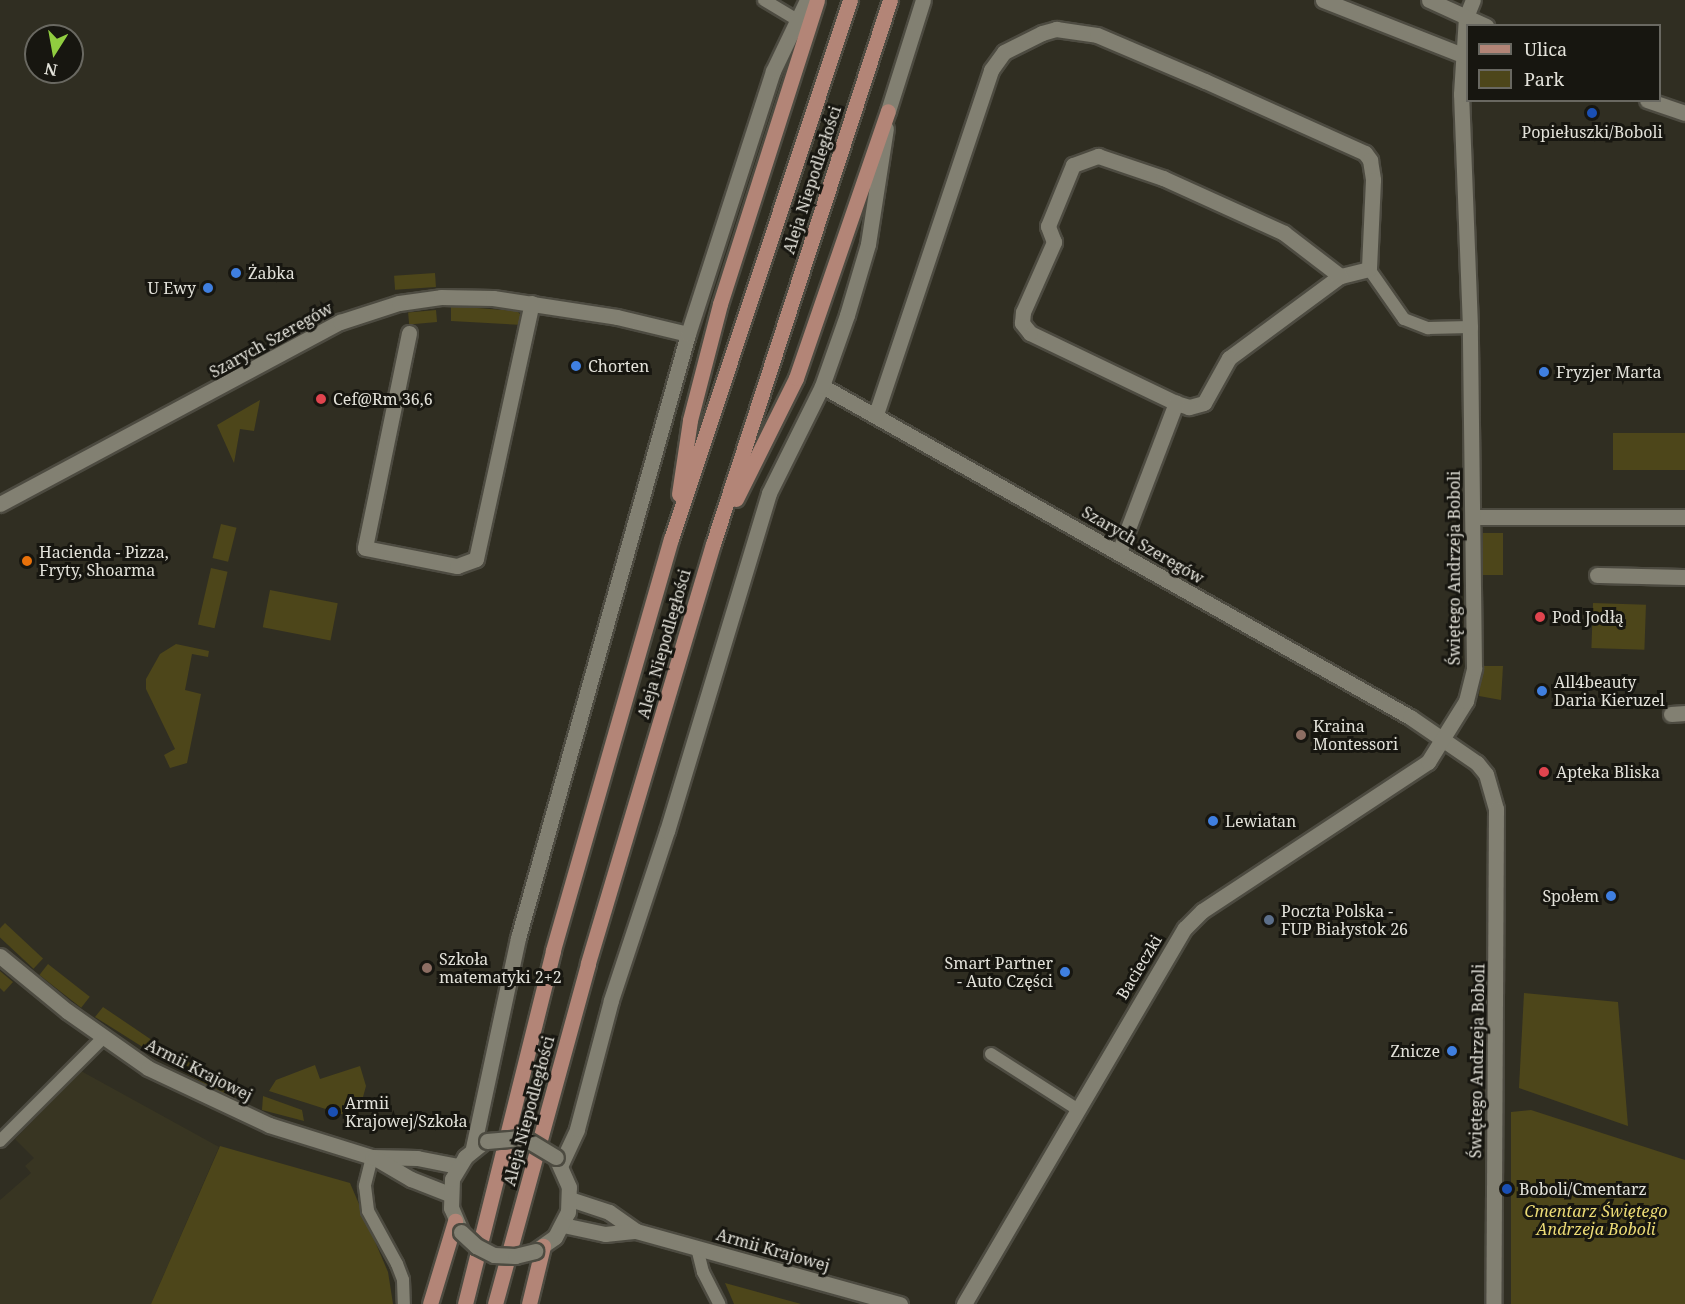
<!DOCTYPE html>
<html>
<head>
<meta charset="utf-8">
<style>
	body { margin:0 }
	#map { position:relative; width:1685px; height:1304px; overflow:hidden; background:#302e22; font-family:"Noto Serif",serif }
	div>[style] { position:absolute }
	.built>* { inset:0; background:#383522 }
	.green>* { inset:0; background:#4d461a; transform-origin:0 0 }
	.roads { filter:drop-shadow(2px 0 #4d4b41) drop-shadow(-2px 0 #4d4b41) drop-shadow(0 2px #4d4b41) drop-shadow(0 -2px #4d4b41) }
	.lane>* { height:12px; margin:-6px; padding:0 6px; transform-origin:6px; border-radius:6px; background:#828072 }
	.street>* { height:15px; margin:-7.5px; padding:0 7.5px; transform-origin:7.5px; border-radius:7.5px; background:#828072 }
	.secondary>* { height:15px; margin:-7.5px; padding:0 7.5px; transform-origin:7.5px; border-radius:7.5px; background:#828072 }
	.primary>* { height:15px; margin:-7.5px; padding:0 7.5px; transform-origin:7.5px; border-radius:7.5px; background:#b38577 }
	.bridges { filter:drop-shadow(2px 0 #4d4b41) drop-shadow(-2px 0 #4d4b41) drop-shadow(0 2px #4d4b41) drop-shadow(0 -2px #4d4b41) }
	.street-bridge>* { height:15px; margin:-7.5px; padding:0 7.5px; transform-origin:7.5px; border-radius:7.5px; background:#828072 }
	.dots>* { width:16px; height:16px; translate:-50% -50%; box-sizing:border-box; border:3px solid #171610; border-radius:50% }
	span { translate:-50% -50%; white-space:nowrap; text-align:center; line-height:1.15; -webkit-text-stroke:6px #171610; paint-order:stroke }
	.poi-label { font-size:16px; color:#e3e2da }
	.left { translate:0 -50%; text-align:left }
	.right { translate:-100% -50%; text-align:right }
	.street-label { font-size:16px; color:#e3e2da }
	.park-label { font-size:16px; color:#ecdb75; font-style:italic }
	.legend { position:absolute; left:1466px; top:24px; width:195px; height:78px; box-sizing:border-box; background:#171610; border:2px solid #696861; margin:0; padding:8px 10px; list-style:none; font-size:18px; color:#e3e2da }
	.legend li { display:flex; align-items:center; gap:12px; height:30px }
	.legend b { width:30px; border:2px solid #696861 }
	.north { position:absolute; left:24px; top:24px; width:60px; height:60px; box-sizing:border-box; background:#171610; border:2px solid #696861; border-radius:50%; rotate:191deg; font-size:16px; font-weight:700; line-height:24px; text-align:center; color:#e3e2da }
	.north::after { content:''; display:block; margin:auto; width:21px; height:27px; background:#90cd40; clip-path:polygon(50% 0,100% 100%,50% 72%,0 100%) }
</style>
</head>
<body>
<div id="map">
	<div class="built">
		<i style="clip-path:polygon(81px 1071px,219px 1147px,151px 1304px,0 1304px,0 1200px,31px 1173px,25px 1166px,34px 1158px,15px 1139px)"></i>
	</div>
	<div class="green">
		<i style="left:435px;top:273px;width:14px;height:41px;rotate:86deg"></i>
		<i style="clip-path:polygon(451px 306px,517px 311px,523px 317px,523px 325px,451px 321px)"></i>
		<i style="left:436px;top:310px;width:12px;height:28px;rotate:85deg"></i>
		<i style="clip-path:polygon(260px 400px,254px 431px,240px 429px,234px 463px,217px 425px)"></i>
		<i style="left:1685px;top:433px;width:37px;height:72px;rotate:90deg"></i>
		<i style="left:221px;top:524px;width:16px;height:35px;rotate:14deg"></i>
		<i style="left:1483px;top:533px;width:20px;height:42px"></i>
		<i style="left:211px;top:568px;width:17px;height:58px;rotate:13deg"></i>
		<i style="left:270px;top:590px;width:69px;height:38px;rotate:11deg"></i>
		<i style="left:1593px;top:603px;width:53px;height:45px;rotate:2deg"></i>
		<i style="clip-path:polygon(176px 644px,209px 651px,208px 657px,192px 654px,185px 690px,201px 694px,187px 763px,170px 768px,164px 755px,175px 749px,146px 689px,146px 679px,160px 654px)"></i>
		<i style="clip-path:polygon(1482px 666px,1503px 666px,1501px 700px,1479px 696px)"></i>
		<i style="left:5px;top:923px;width:52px;height:14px;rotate:43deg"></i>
		<i style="left:48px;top:964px;width:53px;height:14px;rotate:38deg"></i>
		<i style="clip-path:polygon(0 971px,13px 982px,4px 992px,0 988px)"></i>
		<i style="clip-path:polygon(1524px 993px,1618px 1002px,1628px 1126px,1519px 1088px)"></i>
		<i style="clip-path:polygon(103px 1007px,171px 1053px,245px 1089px,237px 1097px,228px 1097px,168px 1063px,95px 1017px)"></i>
		<i style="clip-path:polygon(315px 1065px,320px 1079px,360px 1066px,366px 1086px,357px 1119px,269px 1091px,276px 1080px)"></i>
		<i style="clip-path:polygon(263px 1096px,302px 1110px,304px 1121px,262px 1110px)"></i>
		<i style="clip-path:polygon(1531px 1110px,1685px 1160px,1685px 1304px,1511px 1304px,1511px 1112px)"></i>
		<i style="clip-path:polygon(220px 1146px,350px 1183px,388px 1272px,393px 1304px,151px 1304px)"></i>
		<i style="clip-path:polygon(725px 1283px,801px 1304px,734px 1304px)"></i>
	</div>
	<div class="roads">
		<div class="lane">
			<i style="left:764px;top:0;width:39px;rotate:31deg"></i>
			<i style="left:1369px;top:269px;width:61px;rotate:55deg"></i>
			<i style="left:1404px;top:319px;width:26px;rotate:21deg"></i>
			<i style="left:1428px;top:328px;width:42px;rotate:-1.4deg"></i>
			<i style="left:991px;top:1054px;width:102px;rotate:32.6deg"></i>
			<i style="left:0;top:1141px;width:147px;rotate:-45deg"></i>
			<i style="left:372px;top:1157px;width:30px;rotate:104deg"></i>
			<i style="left:365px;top:1186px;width:25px;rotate:83deg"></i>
			<i style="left:368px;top:1211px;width:60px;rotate:61.3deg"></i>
			<i style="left:397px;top:1264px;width:17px;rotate:69deg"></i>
			<i style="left:403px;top:1280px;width:24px;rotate:88deg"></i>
			<i style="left:697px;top:1248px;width:25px;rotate:76deg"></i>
			<i style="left:703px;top:1272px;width:36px;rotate:63deg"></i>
		</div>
		<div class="street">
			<i style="left:409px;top:333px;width:219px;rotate:101.6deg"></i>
			<i style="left:365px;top:548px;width:94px;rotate:11.1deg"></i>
			<i style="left:457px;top:566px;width:20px;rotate:-20deg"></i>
			<i style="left:476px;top:559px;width:262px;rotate:-77.7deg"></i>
			<i style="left:822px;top:386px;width:675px;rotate:29.38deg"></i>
			<i style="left:1410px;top:717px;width:81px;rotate:34.5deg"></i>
			<i style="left:1477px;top:763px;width:14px;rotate:51deg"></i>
			<i style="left:1486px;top:774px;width:36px;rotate:74deg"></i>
			<i style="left:1496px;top:809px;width:495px;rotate:90.3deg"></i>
			<i style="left:876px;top:414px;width:363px;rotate:-71.5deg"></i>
			<i style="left:991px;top:70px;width:22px;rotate:-54deg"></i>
			<i style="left:1004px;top:52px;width:42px;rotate:-26.6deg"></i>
			<i style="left:1042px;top:33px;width:15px;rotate:-16deg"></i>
			<i style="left:1056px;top:29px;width:41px;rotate:8.3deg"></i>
			<i style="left:1097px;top:35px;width:117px;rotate:23.1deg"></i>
			<i style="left:1205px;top:81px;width:175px;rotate:24.2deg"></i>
			<i style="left:1365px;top:153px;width:9px;rotate:54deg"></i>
			<i style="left:1370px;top:160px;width:20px;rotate:81deg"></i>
			<i style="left:1373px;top:180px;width:89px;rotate:92.6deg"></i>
			<i style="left:1369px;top:269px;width:30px;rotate:166deg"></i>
			<i style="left:1340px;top:276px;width:138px;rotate:143.5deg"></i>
			<i style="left:1229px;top:358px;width:51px;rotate:119.1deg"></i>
			<i style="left:1204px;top:403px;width:16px;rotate:165deg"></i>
			<i style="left:1189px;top:407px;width:14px;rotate:-163deg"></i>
			<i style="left:1176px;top:403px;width:162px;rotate:-154.4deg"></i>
			<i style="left:1030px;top:333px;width:13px;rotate:-129deg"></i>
			<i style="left:1022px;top:323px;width:11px;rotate:-85deg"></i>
			<i style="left:1023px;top:312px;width:77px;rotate:-66.1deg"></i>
			<i style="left:1054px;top:242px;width:17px;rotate:-111deg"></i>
			<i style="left:1048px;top:226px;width:66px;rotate:-67.7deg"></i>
			<i style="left:1073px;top:165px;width:27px;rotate:-20deg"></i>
			<i style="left:1098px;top:156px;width:69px;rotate:18.7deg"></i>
			<i style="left:1163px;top:178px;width:133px;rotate:24.4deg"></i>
			<i style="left:1284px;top:233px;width:71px;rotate:37.5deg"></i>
			<i style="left:0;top:504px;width:386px;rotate:-28.2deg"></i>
			<i style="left:340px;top:322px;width:62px;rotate:-17.9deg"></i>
			<i style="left:399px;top:303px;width:42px;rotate:-8.1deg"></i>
			<i style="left:441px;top:297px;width:52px;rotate:1.1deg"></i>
			<i style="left:493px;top:298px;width:125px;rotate:8.7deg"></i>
			<i style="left:617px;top:317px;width:73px;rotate:13.5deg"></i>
			<i style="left:1473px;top:517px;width:212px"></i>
			<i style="left:1119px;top:552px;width:160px;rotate:-69.1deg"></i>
			<i style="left:1597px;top:575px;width:88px;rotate:1.3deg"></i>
			<i style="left:1671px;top:714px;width:14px;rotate:-4deg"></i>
			<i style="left:0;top:956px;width:87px;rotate:39.4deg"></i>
			<i style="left:67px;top:1011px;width:99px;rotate:35.1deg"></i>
			<i style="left:148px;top:1068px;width:134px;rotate:25.2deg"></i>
			<i style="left:269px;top:1125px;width:108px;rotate:17.3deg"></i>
			<i style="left:372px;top:1157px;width:45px;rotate:1.3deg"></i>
			<i style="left:417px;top:1158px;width:42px;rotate:11deg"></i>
			<i style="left:473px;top:1148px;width:215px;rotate:-77.9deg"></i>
			<i style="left:518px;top:938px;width:627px;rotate:-74.28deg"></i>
			<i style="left:688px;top:334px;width:276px;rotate:-72.1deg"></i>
			<i style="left:773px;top:71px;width:79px;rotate:-64.4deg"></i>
			<i style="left:375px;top:1158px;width:42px;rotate:30.3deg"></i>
			<i style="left:411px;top:1179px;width:41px;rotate:21.5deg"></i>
			<i style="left:561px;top:1164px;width:38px;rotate:-65deg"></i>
			<i style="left:577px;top:1129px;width:133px;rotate:-75.2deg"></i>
			<i style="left:611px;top:1000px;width:178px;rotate:-71.7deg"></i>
			<i style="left:667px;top:831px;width:353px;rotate:-73.2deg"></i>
			<i style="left:769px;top:493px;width:119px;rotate:-63.6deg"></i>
			<i style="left:822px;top:386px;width:75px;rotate:-70.6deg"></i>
			<i style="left:847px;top:315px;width:74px;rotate:-73.5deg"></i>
			<i style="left:868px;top:244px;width:117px;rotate:-81.2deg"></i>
			<i style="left:570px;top:1199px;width:41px;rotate:18.4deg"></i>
			<i style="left:609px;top:1212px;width:33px;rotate:35deg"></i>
			<i style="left:636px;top:1231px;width:274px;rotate:15.5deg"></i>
			<i style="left:563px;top:1225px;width:43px;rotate:12.1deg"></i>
			<i style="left:605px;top:1234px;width:31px;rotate:-6deg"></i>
			<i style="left:461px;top:1231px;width:25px;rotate:-113deg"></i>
			<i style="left:451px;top:1208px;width:29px;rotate:-88deg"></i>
			<i style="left:452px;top:1179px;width:26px;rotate:-59deg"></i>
			<i style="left:465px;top:1157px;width:22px;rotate:-39deg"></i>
			<i style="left:535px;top:1251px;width:24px;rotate:-35deg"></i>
			<i style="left:555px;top:1237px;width:28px;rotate:-63deg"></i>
			<i style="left:568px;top:1212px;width:25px;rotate:-88deg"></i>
			<i style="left:569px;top:1187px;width:32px;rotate:-114deg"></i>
			<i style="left:964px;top:1304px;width:436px;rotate:-59.6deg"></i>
			<i style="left:1185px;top:928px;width:24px;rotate:-45deg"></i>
			<i style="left:1202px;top:911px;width:271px;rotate:-33.4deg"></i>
			<i style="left:1428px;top:762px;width:72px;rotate:-58.1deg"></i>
			<i style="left:1466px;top:701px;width:34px;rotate:-76deg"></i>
			<i style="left:1474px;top:668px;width:341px;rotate:-90.7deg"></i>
			<i style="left:1470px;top:327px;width:233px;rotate:-92.2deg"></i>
			<i style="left:1461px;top:94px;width:77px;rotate:-86.3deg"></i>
			<i style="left:1466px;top:17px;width:18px;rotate:-68deg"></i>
		</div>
		<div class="secondary">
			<i style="left:1323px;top:0;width:156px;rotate:21.5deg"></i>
			<i style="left:1429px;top:0;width:63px;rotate:24.5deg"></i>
			<i style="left:1647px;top:100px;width:40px;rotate:18.9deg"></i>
			<i style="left:888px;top:111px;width:116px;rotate:-72.5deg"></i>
		</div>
		<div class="primary">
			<i style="left:679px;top:494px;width:75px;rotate:-81.5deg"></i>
			<i style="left:690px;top:420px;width:120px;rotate:-75.5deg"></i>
			<i style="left:720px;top:304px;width:319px;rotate:-72.3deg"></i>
			<i style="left:736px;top:499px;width:135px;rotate:-63.6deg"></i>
			<i style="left:796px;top:378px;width:282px;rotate:-71deg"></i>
			<i style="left:430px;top:1304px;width:87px;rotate:-73.2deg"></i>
			<i style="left:465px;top:1304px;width:365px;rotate:-76deg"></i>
			<i style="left:553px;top:950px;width:428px;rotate:-74deg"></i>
			<i style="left:671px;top:539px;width:568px;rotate:-71.63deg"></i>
			<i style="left:495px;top:1304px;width:353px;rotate:-74.7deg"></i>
			<i style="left:588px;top:963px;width:437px;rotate:-73.4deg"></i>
			<i style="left:713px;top:544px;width:572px;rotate:-71.98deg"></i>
			<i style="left:529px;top:1304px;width:60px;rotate:-76.4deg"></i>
		</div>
	</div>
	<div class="bridges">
		<div class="street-bridge">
			<i style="left:487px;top:1141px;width:37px;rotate:-5deg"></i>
			<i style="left:524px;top:1138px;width:37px;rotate:31deg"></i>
			<i style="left:461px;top:1232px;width:21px;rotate:43deg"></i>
			<i style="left:476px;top:1246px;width:20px;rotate:27deg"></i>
			<i style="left:494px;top:1255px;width:21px;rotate:3deg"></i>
			<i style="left:515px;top:1256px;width:21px;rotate:-14deg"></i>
		</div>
	</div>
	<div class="dots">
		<i style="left:1592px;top:113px;background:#1a4fb4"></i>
		<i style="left:236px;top:273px;background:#3f7fe0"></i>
		<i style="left:208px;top:288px;background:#3f7fe0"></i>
		<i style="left:576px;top:366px;background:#3f7fe0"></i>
		<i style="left:1544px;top:372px;background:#3f7fe0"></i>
		<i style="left:321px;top:399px;background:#e0444e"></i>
		<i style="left:27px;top:561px;background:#e8710a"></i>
		<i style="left:1540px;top:617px;background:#e0444e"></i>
		<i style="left:1542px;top:691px;background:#3f7fe0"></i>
		<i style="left:1301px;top:735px;background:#8d6e63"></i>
		<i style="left:1544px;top:772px;background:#e0444e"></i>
		<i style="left:1213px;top:821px;background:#3f7fe0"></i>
		<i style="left:1611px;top:896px;background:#3f7fe0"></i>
		<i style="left:1269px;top:920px;background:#5c6f8a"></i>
		<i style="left:427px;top:968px;background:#8d6e63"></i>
		<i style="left:1065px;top:972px;background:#3f7fe0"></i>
		<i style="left:1452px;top:1051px;background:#3f7fe0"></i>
		<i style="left:333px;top:1112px;background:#1a4fb4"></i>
		<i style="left:1507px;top:1189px;background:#1a4fb4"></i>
	</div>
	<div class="poi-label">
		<span style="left:1592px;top:132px">Popiełuszki/Boboli</span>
		<span class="left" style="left:248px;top:273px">Żabka</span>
		<span class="right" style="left:196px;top:288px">U Ewy</span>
		<span class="left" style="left:588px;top:366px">Chorten</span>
		<span class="left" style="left:1556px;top:372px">Fryzjer Marta</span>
		<span class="left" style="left:333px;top:399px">Cef@Rm 36,6</span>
		<span class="left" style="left:39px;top:561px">Hacienda - Pizza,<br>Fryty, Shoarma</span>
		<span class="left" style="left:1552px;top:617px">Pod Jodłą</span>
		<span class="left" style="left:1554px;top:691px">All4beauty<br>Daria Kieruzel</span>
		<span class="left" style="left:1313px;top:735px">Kraina<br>Montessori</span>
		<span class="left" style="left:1556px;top:772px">Apteka Bliska</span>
		<span class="left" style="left:1225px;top:821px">Lewiatan</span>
		<span class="right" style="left:1599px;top:896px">Społem</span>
		<span class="left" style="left:1281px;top:920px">Poczta Polska -<br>FUP Białystok 26</span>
		<span class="left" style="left:439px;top:968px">Szkoła<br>matematyki 2+2</span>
		<span class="right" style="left:1053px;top:972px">Smart Partner<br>- Auto Części</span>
		<span class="right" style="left:1440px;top:1051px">Znicze</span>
		<span class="left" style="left:345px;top:1112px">Armii<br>Krajowej/Szkoła</span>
		<span class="left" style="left:1519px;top:1189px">Boboli/Cmentarz</span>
	</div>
	<div class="street-label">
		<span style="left:812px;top:180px;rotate:-72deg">Aleja Niepodległości</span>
		<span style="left:271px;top:340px;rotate:-29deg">Szarych Szeregów</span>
		<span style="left:1143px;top:545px;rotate:30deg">Szarych Szeregów</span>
		<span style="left:1454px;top:568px;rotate:-90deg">Świętego Andrzeja Boboli</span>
		<span style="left:664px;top:644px;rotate:-74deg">Aleja Niepodległości</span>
		<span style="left:1139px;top:967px;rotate:-59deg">Bacieczki</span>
		<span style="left:1477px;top:1061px;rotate:-89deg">Świętego Andrzeja Boboli</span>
		<span style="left:199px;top:1070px;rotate:27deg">Armii Krajowej</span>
		<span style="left:529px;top:1111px;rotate:-75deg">Aleja Niepodległości</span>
		<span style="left:773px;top:1250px;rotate:16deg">Armii Krajowej</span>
	</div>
	<div class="park-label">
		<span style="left:1596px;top:1220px">Cmentarz Świętego<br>Andrzeja Boboli</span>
	</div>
	<ul class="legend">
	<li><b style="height:8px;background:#b38577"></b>Ulica</li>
	<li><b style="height:16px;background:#4d461a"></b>Park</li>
	</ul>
	<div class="north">N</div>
</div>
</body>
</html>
